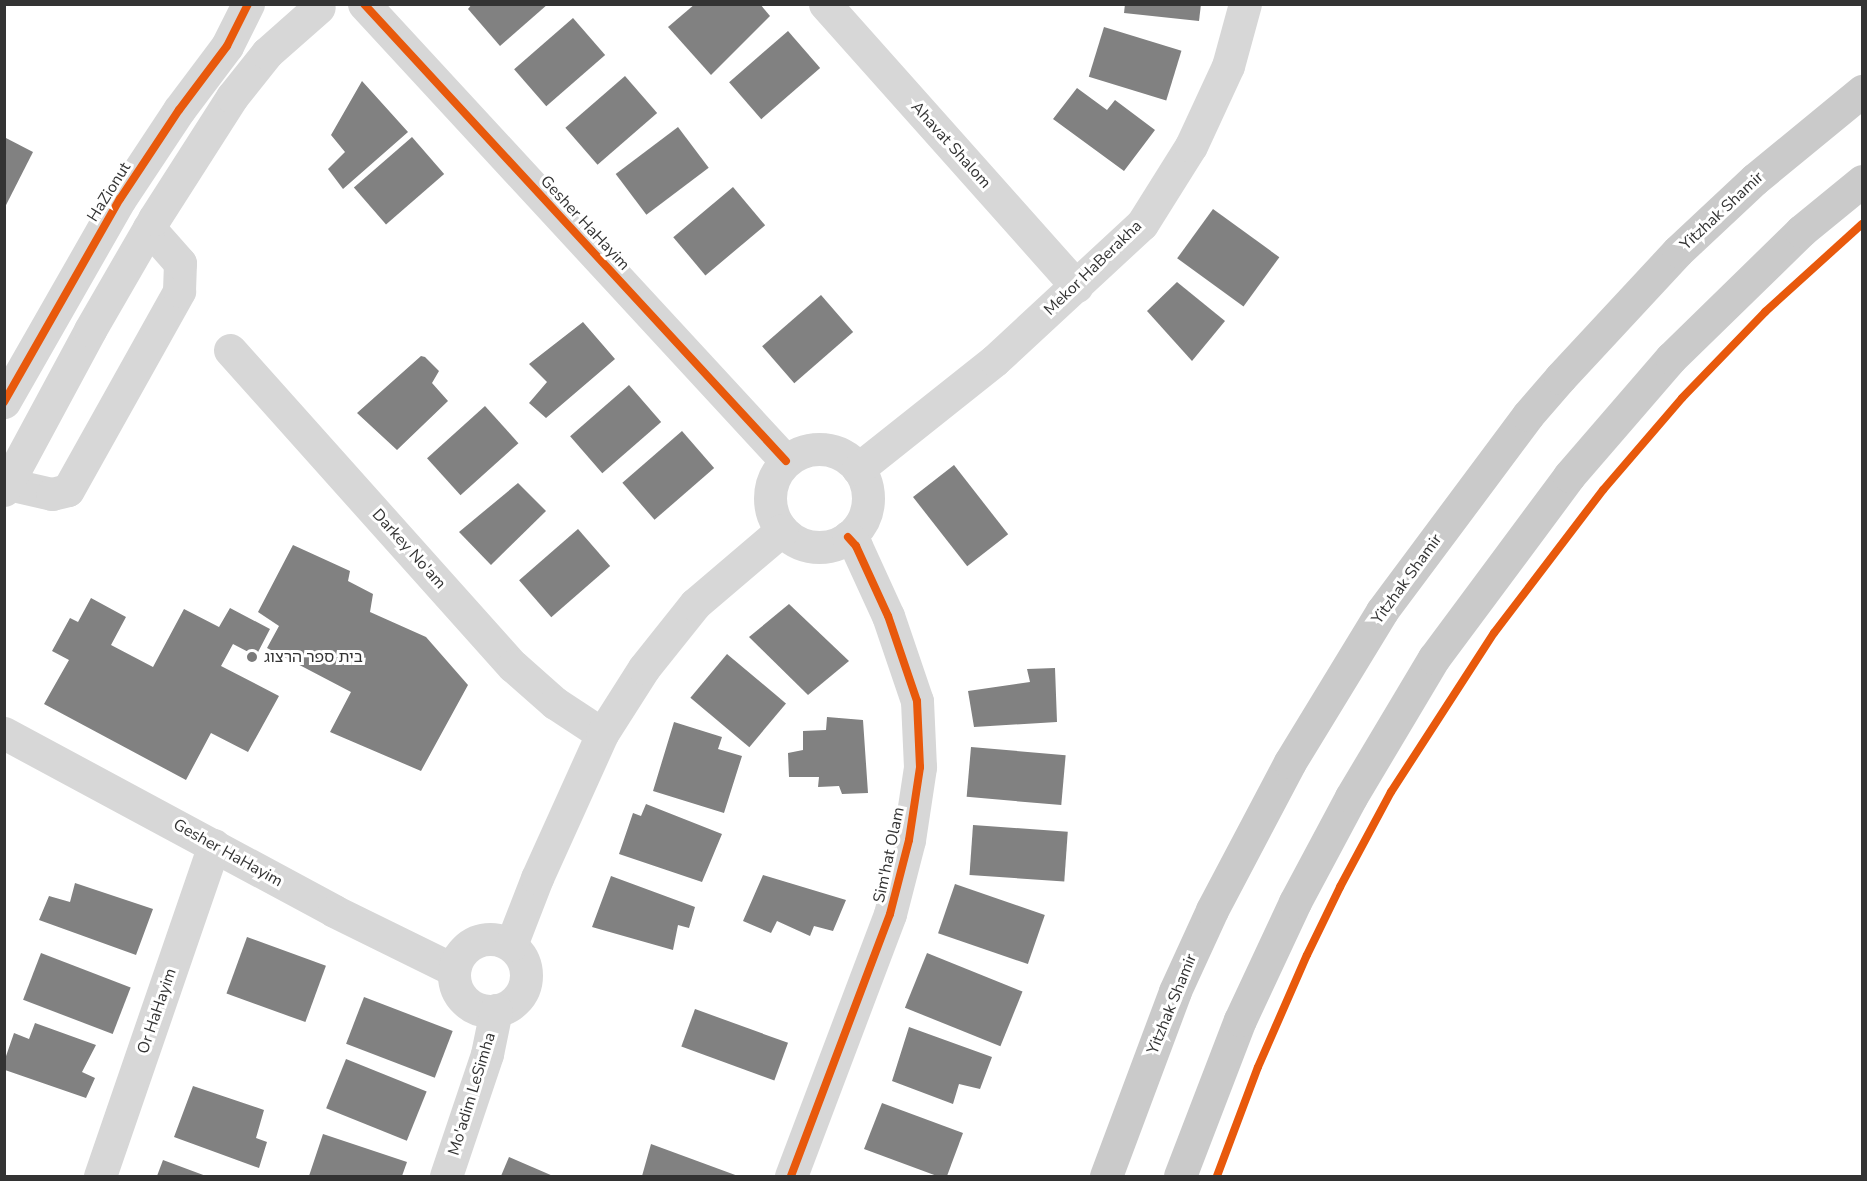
<!DOCTYPE html>
<html>
<head>
<meta charset="utf-8">
<style>
	body { margin:0 }
	#map { position:relative; width:1867px; height:1181px; overflow:hidden; background:#fff; font-family:"Nunito Sans","Noto Sans Hebrew",sans-serif }
	div>[style] { position:absolute }
	.building>* { inset:0; background:#818181; transform-origin:0 0 }
	.minor>* { height:33px; margin:-16.5px; padding:0 16.5px; transform-origin:16.5px; border-radius:16.5px; background:#d7d7d7 }
	.minor>.ring { margin:-16.5px; padding:0; box-sizing:content-box; background:none; border:33px solid #d7d7d7; border-radius:50% }
	.major>* { height:33px; margin:-16.5px; padding:0 16.5px; transform-origin:16.5px; border-radius:16.5px; background:#cacaca }
	.cycleway>* { height:8px; margin:-4px; padding:0 4px; transform-origin:4px; border-radius:4px; background:#e8590c }
	.dots>* { width:16px; height:16px; translate:-50% -50%; box-sizing:border-box; border:3px solid #fff; border-radius:50% }
	span { translate:-50% -50%; white-space:nowrap; text-align:center; line-height:1.15; -webkit-text-stroke:6px #fff; paint-order:stroke }
	.street-label { font-size:16px; color:#333 }
	.poi-label { font-size:16px; color:#333 }
	.left { translate:0 -50%; text-align:left }
	.frame { position:absolute; inset:0; border:6px solid #333; pointer-events:none }
</style>
</head>
<body>
<div id="map">
	<div class="building">
		<i style="clip-path:polygon(472px 4px,548px 4px,500px 46px,468px 9px)"></i>
		<i style="clip-path:polygon(695px 4px,760px 4px,770px 16px,711px 75px,668px 27px)"></i>
		<i style="clip-path:polygon(1125px 4px,1201px 4px,1199px 21px,1124px 13px)"></i>
		<i style="left:573px;top:18px;width:49px;height:78px;rotate:49deg"></i>
		<i style="left:1104px;top:27px;width:81px;height:52px;rotate:17deg"></i>
		<i style="left:788px;top:31px;width:49px;height:78px;rotate:49deg"></i>
		<i style="left:625px;top:76px;width:49px;height:79px;rotate:49deg"></i>
		<i style="clip-path:polygon(362px 81px,408px 132px,343px 189px,328px 169px,345px 152px,331px 135px)"></i>
		<i style="clip-path:polygon(1077px 88px,1107px 110px,1115px 100px,1155px 130px,1124px 171px,1053px 119px)"></i>
		<i style="left:678px;top:127px;width:51px;height:78px;rotate:53deg"></i>
		<i style="clip-path:polygon(4px 137px,33px 152px,4px 209px)"></i>
		<i style="left:412px;top:137px;width:49px;height:77px;rotate:49deg"></i>
		<i style="left:733px;top:187px;width:50px;height:78px;rotate:50deg"></i>
		<i style="left:1213px;top:209px;width:82px;height:61px;rotate:36deg"></i>
		<i style="clip-path:polygon(1177px 282px,1225px 321px,1192px 361px,1147px 311px)"></i>
		<i style="left:821px;top:295px;width:49px;height:78px;rotate:49deg"></i>
		<i style="clip-path:polygon(583px 322px,615px 359px,546px 418px,529px 403px,547px 382px,529px 364px)"></i>
		<i style="clip-path:polygon(421px 356px,425px 357px,439px 371px,432px 383px,448px 401px,397px 450px,357px 413px)"></i>
		<i style="left:629px;top:385px;width:49px;height:78px;rotate:49deg"></i>
		<i style="left:485px;top:406px;width:50px;height:78px;rotate:48deg"></i>
		<i style="left:682px;top:431px;width:49px;height:79px;rotate:49deg"></i>
		<i style="left:954px;top:465px;width:88px;height:52px;rotate:52deg"></i>
		<i style="clip-path:polygon(518px 483px,546px 511px,491px 565px,459px 532px)"></i>
		<i style="left:578px;top:529px;width:49px;height:78px;rotate:49deg"></i>
		<i style="clip-path:polygon(293px 545px,350px 571px,348px 581px,373px 594px,370px 612px,426px 637px,468px 685px,421px 771px,330px 732px,351px 692px,267px 648px,279px 626px,258px 612px)"></i>
		<i style="clip-path:polygon(91px 598px,126px 617px,111px 645px,153px 667px,184px 609px,219px 627px,230px 608px,270px 629px,256px 656px,233px 644px,221px 666px,279px 696px,248px 752px,211px 733px,186px 780px,44px 704px,69px 660px,52px 651px,70px 618px,78px 622px)"></i>
		<i style="clip-path:polygon(789px 604px,849px 661px,808px 695px,749px 637px)"></i>
		<i style="left:727px;top:654px;width:77px;height:57px;rotate:40deg"></i>
		<i style="clip-path:polygon(1055px 668px,1057px 722px,974px 727px,968px 691px,1030px 682px,1027px 669px)"></i>
		<i style="clip-path:polygon(827px 717px,863px 720px,868px 793px,842px 794px,839px 786px,818px 787px,819px 777px,789px 777px,788px 753px,803px 750px,803px 731px,826px 730px)"></i>
		<i style="clip-path:polygon(674px 722px,722px 737px,718px 749px,742px 756px,724px 813px,653px 791px)"></i>
		<i style="left:971px;top:747px;width:95px;height:50px;rotate:5deg"></i>
		<i style="clip-path:polygon(646px 804px,722px 834px,702px 882px,619px 854px,633px 813px,641px 816px)"></i>
		<i style="left:973px;top:825px;width:95px;height:50px;rotate:4deg"></i>
		<i style="clip-path:polygon(763px 875px,846px 900px,833px 931px,814px 926px,810px 936px,777px 921px,771px 933px,743px 921px)"></i>
		<i style="clip-path:polygon(611px 876px,695px 907px,689px 928px,678px 925px,673px 950px,592px 927px)"></i>
		<i style="clip-path:polygon(75px 883px,153px 909px,136px 955px,39px 920px,49px 896px,70px 902px)"></i>
		<i style="left:955px;top:884px;width:95px;height:52px;rotate:19deg"></i>
		<i style="left:247px;top:937px;width:84px;height:60px;rotate:20deg"></i>
		<i style="left:41px;top:953px;width:96px;height:50px;rotate:21deg"></i>
		<i style="left:927px;top:953px;width:103px;height:59px;rotate:22deg"></i>
		<i style="left:364px;top:997px;width:95px;height:50px;rotate:21deg"></i>
		<i style="left:695px;top:1009px;width:99px;height:40px;rotate:20deg"></i>
		<i style="clip-path:polygon(35px 1023px,96px 1045px,82px 1072px,95px 1078px,86px 1098px,5px 1070px,5px 1059px,14px 1033px,29px 1039px)"></i>
		<i style="clip-path:polygon(909px 1027px,992px 1057px,980px 1089px,959px 1084px,953px 1104px,892px 1081px)"></i>
		<i style="left:346px;top:1059px;width:87px;height:53px;rotate:22deg"></i>
		<i style="clip-path:polygon(193px 1086px,264px 1110px,256px 1138px,267px 1142px,259px 1168px,174px 1137px)"></i>
		<i style="clip-path:polygon(882px 1103px,963px 1133px,947px 1176px,937px 1176px,864px 1149px)"></i>
		<i style="clip-path:polygon(323px 1134px,407px 1162px,402px 1176px,309px 1176px)"></i>
		<i style="clip-path:polygon(651px 1144px,738px 1176px,642px 1176px)"></i>
		<i style="clip-path:polygon(509px 1157px,553px 1176px,501px 1176px)"></i>
		<i style="clip-path:polygon(163px 1160px,206px 1176px,157px 1176px)"></i>
	</div>
	<div class="minor">
		<i style="left:364px;top:4px;width:622px;rotate:47.28deg"></i>
		<i style="left:825px;top:4px;width:378px;rotate:48.3deg"></i>
		<i style="left:230px;top:350px;width:424px;rotate:48.2deg"></i>
		<i style="left:513px;top:666px;width:56px;rotate:41.4deg"></i>
		<i style="left:555px;top:703px;width:56px;rotate:33.4deg"></i>
		<i style="left:4px;top:402px;width:234px;rotate:-60.3deg"></i>
		<i style="left:120px;top:199px;width:107px;rotate:-56.5deg"></i>
		<i style="left:179px;top:110px;width:80px;rotate:-53.1deg"></i>
		<i style="left:227px;top:46px;width:47px;rotate:-63.4deg"></i>
		<i class="ring" style="left:770px;top:449px;width:65px;height:65px"></i>
		<i style="left:858px;top:469px;width:175px;rotate:-38.5deg"></i>
		<i style="left:995px;top:360px;width:200px;rotate:-42.8deg"></i>
		<i style="left:1142px;top:224px;width:92px;rotate:-57.9deg"></i>
		<i style="left:1191px;top:146px;width:88px;rotate:-65.2deg"></i>
		<i style="left:1228px;top:66px;width:64px;rotate:-74.7deg"></i>
		<i style="left:8px;top:484px;width:45px;rotate:12.8deg"></i>
		<i style="left:52px;top:494px;width:16px;rotate:-14deg"></i>
		<i style="left:68px;top:490px;width:228px;rotate:-60.8deg"></i>
		<i style="left:179px;top:291px;width:28px;rotate:-88deg"></i>
		<i style="left:180px;top:263px;width:47px;rotate:-131.5deg"></i>
		<i style="left:4px;top:490px;width:182px;rotate:-61.7deg"></i>
		<i style="left:90px;top:330px;width:128px;rotate:-60deg"></i>
		<i style="left:154px;top:219px;width:145px;rotate:-57.4deg"></i>
		<i style="left:232px;top:97px;width:56px;rotate:-51.5deg"></i>
		<i style="left:267px;top:53px;width:69px;rotate:-41.5deg"></i>
		<i style="left:4px;top:733px;width:375px;rotate:28.3deg"></i>
		<i style="left:334px;top:911px;width:134px;rotate:26.2deg"></i>
		<i class="ring" style="left:454px;top:939px;width:39px;height:39px"></i>
		<i style="left:511px;top:945px;width:72px;rotate:-68.8deg"></i>
		<i style="left:537px;top:878px;width:158px;rotate:-65.7deg"></i>
		<i style="left:602px;top:734px;width:78px;rotate:-57.5deg"></i>
		<i style="left:644px;top:668px;width:82px;rotate:-51.4deg"></i>
		<i style="left:695px;top:604px;width:114px;rotate:-40.4deg"></i>
		<i style="left:100px;top:1176px;width:350px;rotate:-71deg"></i>
		<i style="left:446px;top:1176px;width:129px;rotate:-71.4deg"></i>
		<i style="left:487px;top:1054px;width:45px;rotate:-78.4deg"></i>
		<i style="left:791px;top:1176px;width:280px;rotate:-69.3deg"></i>
		<i style="left:890px;top:914px;width:76px;rotate:-75.6deg"></i>
		<i style="left:909px;top:840px;width:74px;rotate:-81.4deg"></i>
		<i style="left:920px;top:767px;width:66px;rotate:-92.6deg"></i>
		<i style="left:917px;top:701px;width:90px;rotate:-108.8deg"></i>
		<i style="left:888px;top:616px;width:77px;rotate:-114.6deg"></i>
		<i style="left:856px;top:546px;width:12px;rotate:-132deg"></i>
	</div>
	<div class="major">
		<i style="left:1106px;top:1176px;width:197px;rotate:-69.5deg"></i>
		<i style="left:1175px;top:991px;width:89px;rotate:-65.4deg"></i>
		<i style="left:1212px;top:910px;width:167px;rotate:-62.2deg"></i>
		<i style="left:1290px;top:762px;width:177px;rotate:-58.6deg"></i>
		<i style="left:1382px;top:611px;width:244px;rotate:-53.3deg"></i>
		<i style="left:1528px;top:415px;width:49px;rotate:-49.1deg"></i>
		<i style="left:1560px;top:378px;width:173px;rotate:-47.1deg"></i>
		<i style="left:1678px;top:251px;width:105px;rotate:-43.1deg"></i>
		<i style="left:1755px;top:179px;width:139px;rotate:-39.4deg"></i>
		<i style="left:1180px;top:1176px;width:167px;rotate:-69deg"></i>
		<i style="left:1240px;top:1020px;width:130px;rotate:-65deg"></i>
		<i style="left:1295px;top:902px;width:119px;rotate:-61.9deg"></i>
		<i style="left:1351px;top:797px;width:162px;rotate:-59.2deg"></i>
		<i style="left:1434px;top:658px;width:227px;rotate:-53.4deg"></i>
		<i style="left:1569px;top:476px;width:156px;rotate:-49.2deg"></i>
		<i style="left:1671px;top:358px;width:182px;rotate:-44.3deg"></i>
		<i style="left:1801px;top:231px;width:79px;rotate:-39.3deg"></i>
	</div>
	<div class="cycleway">
		<i style="left:364px;top:4px;width:622px;rotate:47.28deg"></i>
		<i style="left:4px;top:402px;width:234px;rotate:-60.3deg"></i>
		<i style="left:120px;top:199px;width:107px;rotate:-56.5deg"></i>
		<i style="left:179px;top:110px;width:80px;rotate:-53.1deg"></i>
		<i style="left:227px;top:46px;width:47px;rotate:-63.4deg"></i>
		<i style="left:791px;top:1176px;width:280px;rotate:-69.3deg"></i>
		<i style="left:890px;top:914px;width:76px;rotate:-75.6deg"></i>
		<i style="left:909px;top:840px;width:74px;rotate:-81.4deg"></i>
		<i style="left:920px;top:767px;width:66px;rotate:-92.6deg"></i>
		<i style="left:917px;top:701px;width:90px;rotate:-108.8deg"></i>
		<i style="left:888px;top:616px;width:77px;rotate:-114.6deg"></i>
		<i style="left:856px;top:546px;width:12px;rotate:-132deg"></i>
		<i style="left:1217px;top:1176px;width:116px;rotate:-69.4deg"></i>
		<i style="left:1258px;top:1067px;width:122px;rotate:-66.4deg"></i>
		<i style="left:1307px;top:955px;width:76px;rotate:-64.1deg"></i>
		<i style="left:1340px;top:887px;width:108px;rotate:-61.8deg"></i>
		<i style="left:1391px;top:792px;width:189px;rotate:-57.1deg"></i>
		<i style="left:1494px;top:633px;width:180px;rotate:-52.7deg"></i>
		<i style="left:1603px;top:490px;width:121px;rotate:-49.3deg"></i>
		<i style="left:1682px;top:398px;width:120px;rotate:-46deg"></i>
		<i style="left:1765px;top:312px;width:131px;rotate:-42.2deg"></i>
	</div>
	<div class="dots">
		<i style="left:252px;top:657px;background:#7a7a7a"></i>
	</div>
	<div class="street-label">
		<span style="left:951px;top:145px;rotate:48deg">Ahavat Shalom</span>
		<span style="left:109px;top:192px;rotate:-58deg">HaZionut</span>
		<span style="left:1722px;top:211px;rotate:-43deg">Yitzhak Shamir</span>
		<span style="left:585px;top:223px;rotate:47deg">Gesher HaHayim</span>
		<span style="left:1093px;top:268px;rotate:-44deg">Mekor HaBerakha</span>
		<span style="left:409px;top:549px;rotate:48deg">Darkey No'am</span>
		<span style="left:1407px;top:579px;rotate:-54deg">Yitzhak Shamir</span>
		<span style="left:228px;top:853px;rotate:29deg">Gesher HaHayim</span>
		<span style="left:889px;top:855px;rotate:-78deg">Sim'hat Olam</span>
		<span style="left:1172px;top:1004px;rotate:-68deg">Yitzhak Shamir</span>
		<span style="left:157px;top:1011px;rotate:-71deg">Or HaHayim</span>
		<span style="left:472px;top:1094px;rotate:-73deg">Mo'adim LeSimha</span>
	</div>
	<div class="poi-label">
		<span class="left" style="left:264px;top:657px">בית ספר הרצוג</span>
	</div>
	<div class="frame"></div>
</div>
</body>
</html>
